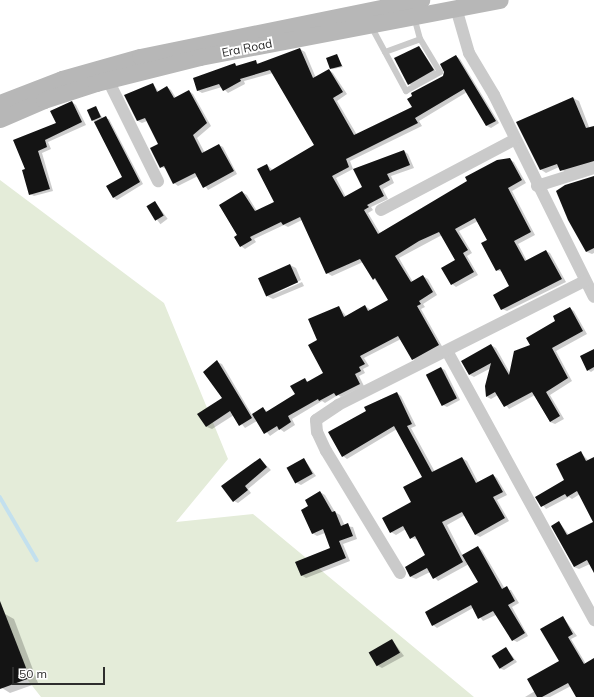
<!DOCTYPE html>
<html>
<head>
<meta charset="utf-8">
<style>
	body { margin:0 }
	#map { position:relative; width:594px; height:697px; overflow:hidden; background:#fff; font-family:Mulish,sans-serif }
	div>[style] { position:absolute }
	.green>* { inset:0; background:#e4ecd9 }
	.shadow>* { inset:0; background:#0003; transform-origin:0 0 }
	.stream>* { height:3.5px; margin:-1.75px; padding:0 1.75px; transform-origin:1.75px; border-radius:1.75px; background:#c3e0ee }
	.building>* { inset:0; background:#141414; transform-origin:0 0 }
	.service>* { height:6px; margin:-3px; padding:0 3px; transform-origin:3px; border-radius:3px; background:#cacaca }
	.minor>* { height:12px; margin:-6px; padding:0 6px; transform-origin:6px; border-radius:6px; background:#cacaca }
	.secondary>* { height:17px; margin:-8.5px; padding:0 8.5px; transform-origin:8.5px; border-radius:8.5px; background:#b7b7b7 }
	span { translate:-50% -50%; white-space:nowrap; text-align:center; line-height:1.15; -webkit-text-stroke:4px #fff; paint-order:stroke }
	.street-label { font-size:12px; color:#2d2d2d }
	.scale { position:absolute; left:12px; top:667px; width:93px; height:18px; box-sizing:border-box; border:2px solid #2d2d2d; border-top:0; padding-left:5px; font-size:12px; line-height:14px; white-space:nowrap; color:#2d2d2d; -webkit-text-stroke:3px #fff; paint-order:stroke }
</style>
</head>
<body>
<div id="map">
	<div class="green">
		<i style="clip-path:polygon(0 180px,164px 303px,228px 459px,176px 522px,253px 514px,474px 697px,41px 697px,0 645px)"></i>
	</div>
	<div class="shadow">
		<i style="clip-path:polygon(419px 47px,437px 73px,413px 86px,409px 84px)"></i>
		<i style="clip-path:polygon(300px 49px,305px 52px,316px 78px,329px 70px,333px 73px,347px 94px,337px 101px,357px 135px,413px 107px,443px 76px,456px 56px,460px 59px,499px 123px,491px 128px,487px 126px,467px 92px,419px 121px,422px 126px,350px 161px,353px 169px,336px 178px,346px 197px,364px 188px,404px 151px,408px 154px,414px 168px,391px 176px,394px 183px,383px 189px,388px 199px,371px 207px,373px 210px,368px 213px,380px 233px,509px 159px,514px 162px,526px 183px,512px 191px,535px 235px,518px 244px,527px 261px,546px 251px,550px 253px,566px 282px,507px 311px,502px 309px,511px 286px,503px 272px,496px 270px,488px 240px,478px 221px,459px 231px,472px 253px,467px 256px,478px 275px,456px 287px,452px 284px,457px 261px,442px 235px,399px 258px,413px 282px,423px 276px,428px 279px,437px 295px,423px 304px,425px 307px,421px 309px,443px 348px,417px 361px,413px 359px,401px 339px,364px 358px,369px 366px,363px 369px,365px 373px,359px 376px,364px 386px,341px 397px,338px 395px,325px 403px,322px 401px,292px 419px,295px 425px,284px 432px,280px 429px,270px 436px,257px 421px,245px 428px,234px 415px,212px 429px,207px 427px,223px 398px,217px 362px,222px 364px,252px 415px,263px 408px,268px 412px,296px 395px,305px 380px,309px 382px,324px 373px,318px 341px,339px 307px,347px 317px,365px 306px,371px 310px,389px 300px,363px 262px,332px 276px,327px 273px,302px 220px,288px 227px,284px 225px,254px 239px,256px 242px,245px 249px,241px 246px,239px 235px,242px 192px,247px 195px,257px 211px,275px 202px,267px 165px,273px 170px,316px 145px,273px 73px,244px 81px,245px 84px,228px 93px,222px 87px,202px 93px,197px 90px,235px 64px,238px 67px,256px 62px,259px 64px)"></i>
		<i style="clip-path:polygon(336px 55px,343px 67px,333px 69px,331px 68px)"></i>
		<i style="clip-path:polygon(153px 84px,159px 92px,167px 87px,171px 90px,176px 98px,189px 91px,193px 94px,211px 126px,197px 138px,205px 153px,219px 145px,223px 147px,237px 174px,208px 190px,198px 176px,178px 186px,174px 183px,167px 169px,161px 167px,159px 144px,147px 121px,142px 123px,138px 121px,125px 95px)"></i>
		<i style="clip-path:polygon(573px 98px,579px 101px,594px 140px,594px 162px,566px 173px,559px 167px,546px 173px,540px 169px,517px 122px)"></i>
		<i style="clip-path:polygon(72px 102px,76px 105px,86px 125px,48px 142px,51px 149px,42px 153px,53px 191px,34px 196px,30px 194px,26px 170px,15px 140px,57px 123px)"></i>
		<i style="clip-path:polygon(96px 107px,103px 119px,109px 119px,143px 184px,117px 200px,114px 198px,123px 177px,93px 120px)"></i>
		<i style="clip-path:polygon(594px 191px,594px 253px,592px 254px,587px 252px,557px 192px)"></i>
		<i style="left:155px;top:202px;width:21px;height:9px;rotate:53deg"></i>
		<i style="clip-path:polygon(290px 265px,296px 268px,301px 280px,270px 296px,302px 282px,304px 286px,273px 299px,267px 296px,259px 278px)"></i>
		<i style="clip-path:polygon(570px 308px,574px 311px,587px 334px,556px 351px,572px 381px,550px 395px,564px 419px,555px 424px,550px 422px,535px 395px,509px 409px,498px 395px,491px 399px,487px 397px,491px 368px,474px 377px,470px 375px,463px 362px,491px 345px,496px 348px,510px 373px,531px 346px)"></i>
		<i style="clip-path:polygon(594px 350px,594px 370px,591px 372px,588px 370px)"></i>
		<i style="clip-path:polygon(441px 368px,445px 370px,460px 400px,447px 407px,443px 405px)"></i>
		<i style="clip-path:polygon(397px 393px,401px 396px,416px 426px,411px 428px,435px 472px,462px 458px,467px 461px,478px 482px,493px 475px,497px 478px,507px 495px,497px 500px,509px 521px,480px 537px,476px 535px,465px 515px,447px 525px,463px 556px,478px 547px,482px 550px,505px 589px,511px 590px,519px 603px,512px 607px,528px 636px,517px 642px,513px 640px,498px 614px,483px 621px,473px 608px,437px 628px,433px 625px,479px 583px,469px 564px,438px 581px,430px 572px,416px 579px,411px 577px,406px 567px,426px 555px,418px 540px,411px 538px,406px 529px,396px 535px,391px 532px,412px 502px,423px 477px,397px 429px,347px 459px,343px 456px)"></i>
		<i style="clip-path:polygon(581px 453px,589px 461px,594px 459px,594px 571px,590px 564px,579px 569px,574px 567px,559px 522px,569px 535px,594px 522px,580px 494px,572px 499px,569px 497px,546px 509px,537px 498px,565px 480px)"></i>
		<i style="clip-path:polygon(260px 459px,271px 470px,248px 489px,251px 493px,238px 503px,234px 501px)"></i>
		<i style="clip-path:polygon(304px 459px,316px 476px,301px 485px,297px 483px)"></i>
		<i style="clip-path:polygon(320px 492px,325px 495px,335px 512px,340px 515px,345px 526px,353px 527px,357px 539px,343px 544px,350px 561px,306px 578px,301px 575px,331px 548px,325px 533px,317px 536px,312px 533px,309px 506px)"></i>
		<i style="clip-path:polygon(5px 614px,14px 619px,38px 683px,10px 693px,2px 688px,0 684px,0 616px)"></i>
		<i style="clip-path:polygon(563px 617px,577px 636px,571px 639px,586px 664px,594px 660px,594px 697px,577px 697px,571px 686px,550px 697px,525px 697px,535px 691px,560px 662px)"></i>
		<i style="clip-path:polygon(392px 640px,404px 656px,382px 668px,378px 666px)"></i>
		<i style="clip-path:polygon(506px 648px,517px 662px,504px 670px,499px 668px)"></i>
	</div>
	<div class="stream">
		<i style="left:0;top:497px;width:73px;rotate:59.6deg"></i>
	</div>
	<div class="building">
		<i style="clip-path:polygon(419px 46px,434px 70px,408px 85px,394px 58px)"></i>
		<i style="clip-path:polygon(300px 48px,313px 78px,329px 69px,343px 92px,333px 98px,354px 135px,412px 107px,407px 99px,412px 96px,411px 93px,443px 76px,444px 72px,440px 64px,456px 55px,496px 121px,486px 126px,464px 89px,415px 118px,418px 123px,346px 159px,349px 167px,332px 176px,344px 197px,362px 187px,353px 169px,404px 150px,410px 165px,387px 174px,390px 180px,379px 186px,384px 196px,367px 205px,369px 207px,364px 210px,378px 234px,467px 181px,465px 177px,497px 160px,510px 158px,522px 180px,508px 188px,531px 232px,514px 241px,525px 261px,546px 250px,562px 279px,501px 310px,493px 295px,509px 286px,500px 269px,496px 271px,481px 243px,487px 240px,475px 218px,455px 229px,468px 250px,463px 253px,474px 272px,451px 285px,441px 268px,455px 260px,439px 232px,419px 241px,395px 256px,411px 282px,423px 275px,433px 292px,419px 301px,421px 304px,417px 306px,439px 345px,412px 360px,398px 336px,360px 356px,365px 364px,359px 367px,361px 371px,355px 374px,360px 384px,336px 396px,334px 393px,319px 401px,318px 399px,288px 416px,291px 422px,279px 430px,277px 426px,264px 434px,252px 414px,263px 407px,266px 412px,295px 394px,290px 386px,305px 378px,307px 382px,323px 373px,308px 345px,317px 340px,308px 319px,339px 306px,344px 317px,365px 305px,368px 311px,388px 300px,375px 278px,373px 280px,360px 259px,326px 274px,300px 217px,283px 225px,281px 222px,250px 237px,252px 240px,240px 247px,234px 237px,237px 235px,219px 205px,242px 191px,255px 211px,274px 202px,257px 169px,267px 164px,270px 171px,314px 145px,270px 70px,240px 79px,241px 81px,223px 91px,219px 84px,197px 91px,193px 78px,235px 63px,236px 66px,256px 60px,257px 64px)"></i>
		<i style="clip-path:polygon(337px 54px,342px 66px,330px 69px,326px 58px)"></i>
		<i style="clip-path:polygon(153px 83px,157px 92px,167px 86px,174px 98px,189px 90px,207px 123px,193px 135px,202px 153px,219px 144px,234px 171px,203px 188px,195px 173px,173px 184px,164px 166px,160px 168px,150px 148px,158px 144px,145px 118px,137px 121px,124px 95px)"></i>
		<i style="clip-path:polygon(573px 97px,586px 128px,594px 126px,594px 161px,560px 171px,557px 164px,540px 170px,516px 122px)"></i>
		<i style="clip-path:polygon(72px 101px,82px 122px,45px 140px,47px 147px,38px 151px,50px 189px,29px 195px,22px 170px,25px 169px,13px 140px,56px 123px,50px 111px)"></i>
		<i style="left:96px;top:106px;width:12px;height:10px;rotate:66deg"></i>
		<i style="clip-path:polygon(106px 116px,140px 182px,113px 198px,106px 186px,122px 177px,94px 122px)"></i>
		<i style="clip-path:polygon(594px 176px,594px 248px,586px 252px,568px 220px,556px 191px,565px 185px)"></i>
		<i style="left:155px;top:201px;width:17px;height:10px;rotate:59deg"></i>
		<i style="left:290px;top:264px;width:20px;height:35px;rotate:66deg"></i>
		<i style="clip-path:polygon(570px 307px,583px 331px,552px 348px,568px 378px,546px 392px,560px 416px,550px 422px,532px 392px,504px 407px,495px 392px,486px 397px,485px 386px,491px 363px,469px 375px,461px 361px,491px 344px,509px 375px,514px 351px,530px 345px,526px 338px,555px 321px,553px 316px)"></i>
		<i style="clip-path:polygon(594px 349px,594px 367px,587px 371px,580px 356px)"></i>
		<i style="clip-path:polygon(217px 360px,252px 418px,239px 426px,230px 411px,206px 427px,197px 414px,222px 398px,203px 372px)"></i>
		<i style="left:441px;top:367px;width:35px;height:17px;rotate:63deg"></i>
		<i style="clip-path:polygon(397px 392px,412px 424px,407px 426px,432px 472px,462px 457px,476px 483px,493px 474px,503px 492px,493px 497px,505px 518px,475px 535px,462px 512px,442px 522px,463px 562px,433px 579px,427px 568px,410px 577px,405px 567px,425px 555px,415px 536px,410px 539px,403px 526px,390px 533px,382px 518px,411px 502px,403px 487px,422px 477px,394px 426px,342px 457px,328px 432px,366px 411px,364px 407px)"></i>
		<i style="clip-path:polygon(581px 451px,586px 461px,594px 457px,594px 573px,587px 560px,574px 567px,551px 526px,559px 521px,567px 535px,593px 522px,577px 491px,567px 497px,565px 494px,541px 507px,535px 497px,564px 480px,556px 464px)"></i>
		<i style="clip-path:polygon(260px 458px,267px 467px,245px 486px,248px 490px,233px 502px,221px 486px)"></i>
		<i style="left:304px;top:458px;width:18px;height:20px;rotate:61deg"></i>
		<i style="clip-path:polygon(320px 491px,332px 512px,335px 511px,341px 526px,348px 523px,353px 536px,339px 541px,346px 558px,301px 576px,295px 562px,330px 548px,323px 529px,312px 534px,301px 510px,308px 506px,305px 500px)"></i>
		<i style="clip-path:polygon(478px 546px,502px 589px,507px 586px,515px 601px,508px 605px,525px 633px,512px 641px,493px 611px,478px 619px,471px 605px,432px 626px,425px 612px,478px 582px,462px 555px)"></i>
		<i style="clip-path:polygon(0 601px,30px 678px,0 689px)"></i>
		<i style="clip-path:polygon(563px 616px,573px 634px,568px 637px,584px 664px,594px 658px,594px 697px,576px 697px,568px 683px,542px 697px,537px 697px,527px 679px,559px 661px,540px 629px)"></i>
		<i style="left:392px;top:639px;width:16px;height:27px;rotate:60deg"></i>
		<i style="left:506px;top:647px;width:15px;height:17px;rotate:58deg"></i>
	</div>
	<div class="service">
		<i style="left:371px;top:26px;width:74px;rotate:61.7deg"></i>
		<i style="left:406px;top:91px;width:39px;rotate:-29deg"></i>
		<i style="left:440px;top:72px;width:39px;rotate:-121deg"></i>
		<i style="left:420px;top:39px;width:23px;rotate:-105deg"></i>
		<i style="left:385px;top:52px;width:37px;rotate:-20deg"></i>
	</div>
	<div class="minor">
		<i style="left:456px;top:8px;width:47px;rotate:73.9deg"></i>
		<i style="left:469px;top:53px;width:49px;rotate:59.2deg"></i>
		<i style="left:494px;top:95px;width:225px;rotate:63.7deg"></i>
		<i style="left:108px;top:80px;width:113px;rotate:63.7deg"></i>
		<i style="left:537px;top:186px;width:60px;rotate:-17.5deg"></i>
		<i style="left:381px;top:210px;width:150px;rotate:-27.8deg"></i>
		<i style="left:447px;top:351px;width:307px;rotate:61.3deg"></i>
		<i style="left:400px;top:573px;width:143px;rotate:-121.2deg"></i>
		<i style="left:326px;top:451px;width:21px;rotate:-115deg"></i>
		<i style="left:317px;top:432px;width:12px;rotate:-95deg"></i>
		<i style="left:316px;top:420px;width:27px;rotate:-34deg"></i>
		<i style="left:338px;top:405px;width:276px;rotate:-26.7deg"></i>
	</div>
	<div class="secondary">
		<i style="left:0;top:103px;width:66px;rotate:-21.2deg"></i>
		<i style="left:62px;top:79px;width:81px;rotate:-15.8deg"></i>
		<i style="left:140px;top:57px;width:287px;rotate:-11.5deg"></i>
		<i style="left:0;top:119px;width:48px;rotate:-23.4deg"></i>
		<i style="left:44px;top:100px;width:55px;rotate:-18.1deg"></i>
		<i style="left:96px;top:83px;width:107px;rotate:-14deg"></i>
		<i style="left:200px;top:57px;width:305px;rotate:-10.8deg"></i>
	</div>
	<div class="street-label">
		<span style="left:247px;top:48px;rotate:-11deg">Era Road</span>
	</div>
	<div class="scale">50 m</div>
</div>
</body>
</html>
